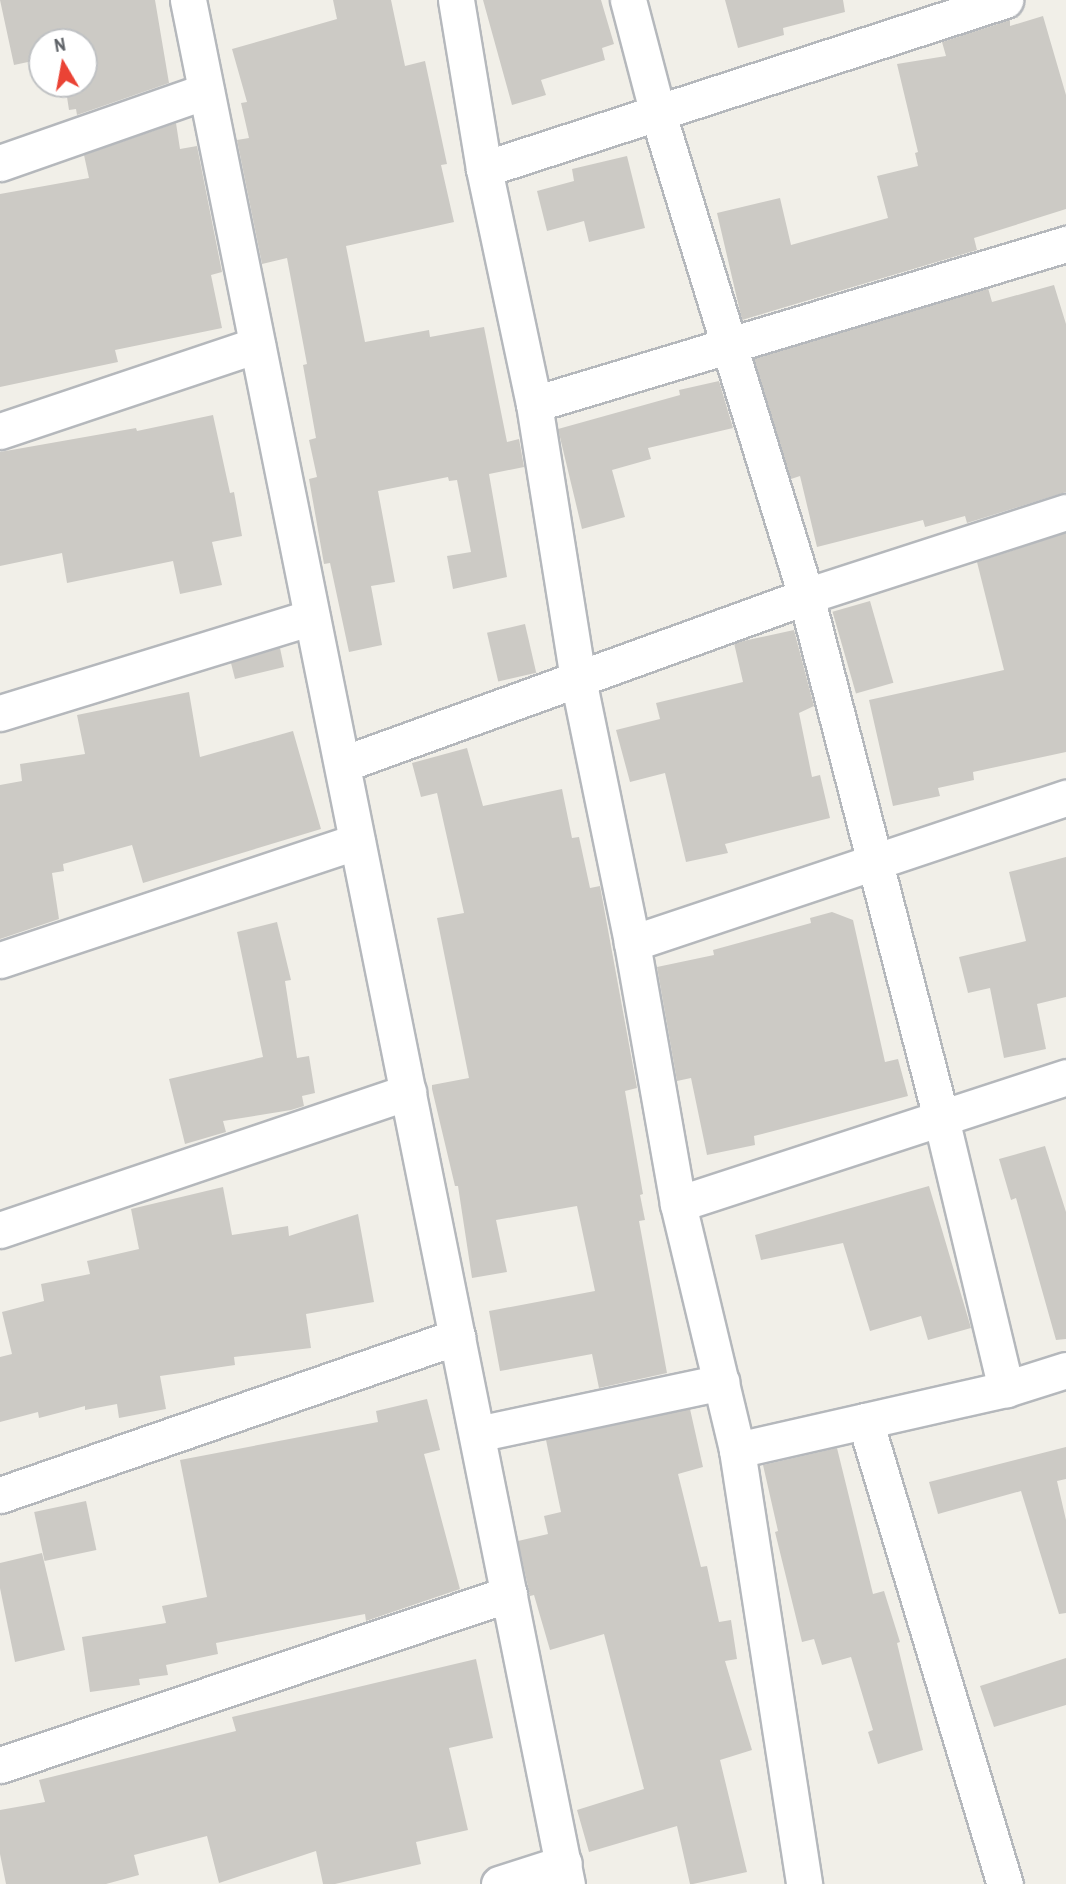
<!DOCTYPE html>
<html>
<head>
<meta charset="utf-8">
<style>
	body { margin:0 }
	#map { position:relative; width:1066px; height:1884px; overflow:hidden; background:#f1efe8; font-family:"Archivo Narrow",sans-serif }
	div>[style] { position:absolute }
	.building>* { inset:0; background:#cccac5; transform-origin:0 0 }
	.roads { filter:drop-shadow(2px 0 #b5b8bc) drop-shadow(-2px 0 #b5b8bc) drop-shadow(0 2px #b5b8bc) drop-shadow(0 -2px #b5b8bc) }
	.minor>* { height:35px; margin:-17.5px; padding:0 17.5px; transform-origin:17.5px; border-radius:17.5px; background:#fff }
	span { translate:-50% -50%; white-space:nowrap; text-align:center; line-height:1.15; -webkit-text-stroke:6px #fff; paint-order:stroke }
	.north { position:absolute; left:28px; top:28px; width:70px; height:70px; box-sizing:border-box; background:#fff; border:2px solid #bfc1c3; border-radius:50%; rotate:350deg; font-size:19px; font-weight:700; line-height:28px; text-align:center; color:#5f6368 }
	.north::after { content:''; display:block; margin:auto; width:24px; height:32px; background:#ea4335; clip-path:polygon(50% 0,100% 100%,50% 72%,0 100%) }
</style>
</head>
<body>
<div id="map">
	<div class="building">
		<i style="clip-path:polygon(0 0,155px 0,169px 83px,77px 115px,76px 109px,69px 110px,65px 84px,84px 84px,84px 42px,42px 42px,42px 59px,14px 65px)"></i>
		<i style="clip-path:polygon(333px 0,391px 0,405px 66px,425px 61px,447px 164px,441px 165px,454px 222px,346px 246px,365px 342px,429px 330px,430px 337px,484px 327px,507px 442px,519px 439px,524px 467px,489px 474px,507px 577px,453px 589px,447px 556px,471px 552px,457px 480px,449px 481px,448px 477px,378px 491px,395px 582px,371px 586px,382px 645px,349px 652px,330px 563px,324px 564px,309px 479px,317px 477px,309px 440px,316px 438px,303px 365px,307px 364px,287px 258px,262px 264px,237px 140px,249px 138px,241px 103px,247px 102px,232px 49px,337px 19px)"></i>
		<i style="clip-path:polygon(483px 0,601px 0,614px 44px,602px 48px,605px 60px,541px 80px,546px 95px,512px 105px)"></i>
		<i style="clip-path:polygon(725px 0,843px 0,845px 12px,783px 28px,784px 35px,738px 48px)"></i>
		<i style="clip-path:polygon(1043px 16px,1066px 95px,1066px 209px,974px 238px,977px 250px,742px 320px,717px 213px,780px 198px,791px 245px,888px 218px,877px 176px,918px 166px,915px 153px,918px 152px,897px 64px,946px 56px,942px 42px,1010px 20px,1010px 26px)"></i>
		<i style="clip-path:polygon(176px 123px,180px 149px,197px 146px,222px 272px,211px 275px,222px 328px,115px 350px,118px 362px,0 387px,0 194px,89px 178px,84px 155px)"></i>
		<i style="clip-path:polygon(627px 156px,645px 228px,589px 242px,584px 221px,547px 231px,537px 191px,574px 181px,572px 169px)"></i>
		<i style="clip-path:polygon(1054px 285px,1066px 324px,1066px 492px,967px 523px,965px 516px,925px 527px,923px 520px,817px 547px,800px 476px,791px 479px,754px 359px,988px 288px,992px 302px)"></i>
		<i style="clip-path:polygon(719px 381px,733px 428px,648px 448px,651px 459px,612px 470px,625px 517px,582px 529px,558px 429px,680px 395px,679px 390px)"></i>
		<i style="clip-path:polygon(213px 415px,230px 493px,234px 492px,242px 536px,212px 542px,222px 585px,180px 594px,173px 561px,67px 583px,62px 553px,0 566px,0 452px,136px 428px,137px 431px)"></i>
		<i style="clip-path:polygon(1066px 533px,1066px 752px,973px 772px,974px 780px,938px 788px,940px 796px,893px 806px,869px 700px,1004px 670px,977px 562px)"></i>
		<i style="left:870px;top:601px;width:85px;height:39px;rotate:74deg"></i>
		<i style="left:525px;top:624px;width:50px;height:39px;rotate:77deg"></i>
		<i style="clip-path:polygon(794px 630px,814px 706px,799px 713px,812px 777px,820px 775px,830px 818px,725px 844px,728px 853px,686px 862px,665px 773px,630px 782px,616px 730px,660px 719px,656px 703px,743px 682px,734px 643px)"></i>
		<i style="clip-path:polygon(280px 648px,284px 667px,235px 679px,231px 663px)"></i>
		<i style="clip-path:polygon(189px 692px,200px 757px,293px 731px,321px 829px,143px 883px,132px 845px,63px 864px,64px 871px,52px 873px,59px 919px,0 939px,0 785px,22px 781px,20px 764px,85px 754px,77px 715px)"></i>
		<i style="clip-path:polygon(467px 748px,483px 806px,562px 789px,572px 838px,579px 837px,590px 888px,600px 886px,637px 1088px,625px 1091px,643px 1194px,640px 1195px,645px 1220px,639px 1221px,667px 1373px,599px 1388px,592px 1354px,500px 1371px,489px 1311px,595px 1291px,577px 1206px,496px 1220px,507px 1272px,472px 1278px,458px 1186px,455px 1186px,432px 1089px,432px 1085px,469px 1078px,437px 918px,464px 913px,437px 793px,421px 797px,412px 763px)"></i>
		<i style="clip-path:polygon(1066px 857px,1066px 997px,1037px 1004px,1046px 1049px,1004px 1058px,990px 988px,968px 993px,959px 957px,1026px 941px,1009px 872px)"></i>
		<i style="clip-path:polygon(832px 912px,853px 920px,885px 1062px,898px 1059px,908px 1096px,754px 1136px,755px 1145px,707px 1155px,691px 1078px,677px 1081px,657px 967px,714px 955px,713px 950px,811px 923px,810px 918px)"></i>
		<i style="clip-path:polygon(277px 922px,291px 980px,285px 981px,297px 1058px,309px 1056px,315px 1093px,302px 1096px,304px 1106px,291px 1110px,223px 1121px,226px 1132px,185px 1144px,169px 1079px,263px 1057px,237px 932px)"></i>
		<i style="clip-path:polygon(1045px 1146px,1066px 1212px,1066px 1339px,1056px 1340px,1016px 1198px,1011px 1200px,999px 1159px)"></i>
		<i style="clip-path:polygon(929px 1186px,971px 1328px,928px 1340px,921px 1316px,870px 1331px,843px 1243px,761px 1260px,755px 1235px)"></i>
		<i style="clip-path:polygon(223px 1187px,232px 1235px,288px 1226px,289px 1236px,358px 1214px,374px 1302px,306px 1314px,311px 1348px,234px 1357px,235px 1365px,160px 1376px,166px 1409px,119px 1418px,117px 1404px,85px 1410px,85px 1406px,39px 1418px,38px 1412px,0 1422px,0 1357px,12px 1354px,2px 1312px,44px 1301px,41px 1284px,90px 1274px,87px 1261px,139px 1249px,131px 1209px)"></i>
		<i style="clip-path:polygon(427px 1399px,440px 1450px,424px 1454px,460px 1589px,366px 1621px,365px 1614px,216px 1643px,218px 1654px,166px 1665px,168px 1675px,139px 1679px,140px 1685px,90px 1692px,82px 1637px,166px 1623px,162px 1606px,207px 1597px,180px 1460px,378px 1422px,376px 1411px)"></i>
		<i style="clip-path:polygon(690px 1409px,703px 1467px,678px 1474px,701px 1567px,707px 1566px,719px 1622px,731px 1620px,737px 1659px,725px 1661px,752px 1750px,720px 1760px,747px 1872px,693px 1884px,690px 1884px,677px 1826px,589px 1852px,577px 1810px,644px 1789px,604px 1634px,550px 1650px,534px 1595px,530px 1596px,518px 1541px,548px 1534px,544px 1516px,561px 1512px,546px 1440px)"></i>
		<i style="clip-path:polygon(1066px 1447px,1066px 1479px,1057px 1481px,1066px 1520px,1066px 1613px,1059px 1614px,1021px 1491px,938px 1514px,929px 1482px)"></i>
		<i style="clip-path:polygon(837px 1448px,873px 1594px,884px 1591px,900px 1642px,897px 1643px,923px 1750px,878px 1764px,868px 1732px,873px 1730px,851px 1657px,822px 1665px,814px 1639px,802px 1642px,775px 1532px,778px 1531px,763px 1465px)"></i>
		<i style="left:86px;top:1501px;width:50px;height:53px;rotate:78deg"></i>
		<i style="clip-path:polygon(42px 1553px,65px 1650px,15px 1662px,0 1588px,0 1563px)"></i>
		<i style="clip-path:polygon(1066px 1658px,1066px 1705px,994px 1727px,980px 1686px)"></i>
		<i style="clip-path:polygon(476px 1659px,493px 1738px,449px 1748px,468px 1830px,416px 1842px,421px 1864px,335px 1884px,323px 1884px,316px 1851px,219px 1883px,207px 1836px,134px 1855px,139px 1875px,106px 1884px,6px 1884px,0 1854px,0 1810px,45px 1802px,39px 1780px,236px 1731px,232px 1717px)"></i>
	</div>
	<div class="roads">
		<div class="minor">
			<i style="left:188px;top:0;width:1922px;rotate:78.63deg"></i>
			<i style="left:456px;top:0;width:171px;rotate:80.6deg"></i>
			<i style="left:484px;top:169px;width:240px;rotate:78deg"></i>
			<i style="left:534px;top:404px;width:278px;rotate:80.9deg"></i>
			<i style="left:578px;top:679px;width:269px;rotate:78.4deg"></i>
			<i style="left:632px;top:943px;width:265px;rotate:80deg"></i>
			<i style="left:678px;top:1204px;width:253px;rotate:76.5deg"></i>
			<i style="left:737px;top:1450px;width:439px;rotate:81.2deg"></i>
			<i style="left:628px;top:0;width:118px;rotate:75.3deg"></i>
			<i style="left:658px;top:114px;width:504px;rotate:72.93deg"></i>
			<i style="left:806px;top:596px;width:539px;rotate:75.5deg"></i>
			<i style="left:941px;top:1118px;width:279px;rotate:76.5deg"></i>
			<i style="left:0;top:163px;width:218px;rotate:-19.3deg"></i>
			<i style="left:484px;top:169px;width:548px;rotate:-17.97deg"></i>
			<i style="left:534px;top:404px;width:556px;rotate:-16.74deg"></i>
			<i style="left:0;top:431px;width:271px;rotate:-18.5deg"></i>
			<i style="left:0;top:713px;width:326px;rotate:-17.1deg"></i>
			<i style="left:343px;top:764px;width:493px;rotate:-19.9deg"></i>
			<i style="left:806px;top:596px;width:273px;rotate:-17.9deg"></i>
			<i style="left:632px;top:943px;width:458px;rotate:-18.5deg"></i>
			<i style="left:0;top:960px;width:376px;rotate:-18.4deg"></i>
			<i style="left:678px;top:1204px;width:408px;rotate:-18.1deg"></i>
			<i style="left:0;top:1230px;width:431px;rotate:-18.7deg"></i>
			<i style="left:865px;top:1421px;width:484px;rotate:73.2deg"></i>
			<i style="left:477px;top:1434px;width:250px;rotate:-12deg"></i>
			<i style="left:737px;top:1450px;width:276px;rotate:-12.8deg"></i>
			<i style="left:1006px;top:1389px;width:63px;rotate:-17.6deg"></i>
			<i style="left:0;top:1495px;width:484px;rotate:-19.1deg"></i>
			<i style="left:0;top:1765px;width:537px;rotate:-18.57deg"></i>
			<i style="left:499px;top:1884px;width:68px;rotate:-17.9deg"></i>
		</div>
	</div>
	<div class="north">N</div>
</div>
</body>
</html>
